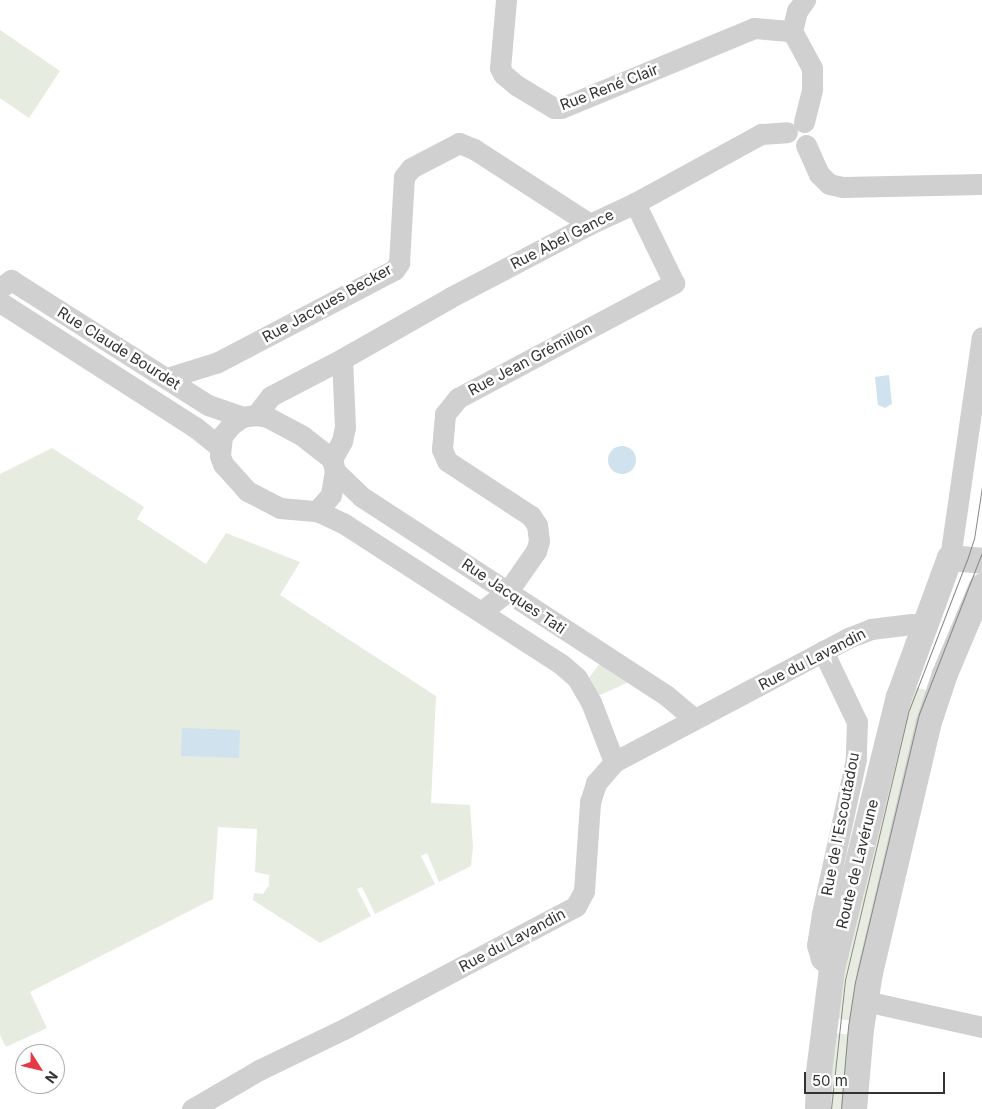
<!DOCTYPE html>
<html>
<head>
<meta charset="utf-8">
<style>
	body { margin:0 }
	#map { position:relative; width:982px; height:1109px; overflow:hidden; background:#fff; font-family:Inter,sans-serif }
	div>[style] { position:absolute }
	.green>* { inset:0; background:#e6ecdf; transform-origin:0 0 }
	.water>* { inset:0; background:#cfe2ee; transform-origin:0 0 }
	.round { border-radius:50% }
	.minor>* { height:21px; margin:-10.5px; padding:0 10.5px; transform-origin:10.5px; border-radius:10.5px; background:#d0d0d0 }
	.tertiary>* { height:26px; margin:-13px; padding:0 13px; transform-origin:13px; border-radius:13px; background:#d0d0d0 }
	.tram>* { height:1px; margin:-0.5px; padding:0 0.5px; transform-origin:0.5px; border-radius:0.5px; background:#888 }
	span { translate:-50% -50%; white-space:nowrap; text-align:center; line-height:1.15; -webkit-text-stroke:5px #fff; paint-order:stroke }
	.street-label { font-size:15px; color:#333 }
	.north { position:absolute; left:15px; top:1044px; width:50px; height:50px; box-sizing:border-box; background:#fff; border:1px solid #adadad; border-radius:50%; rotate:126deg; font-size:14px; font-weight:700; line-height:20px; text-align:center; color:#333 }
	.north::after { content:''; display:block; margin:auto; width:18px; height:22px; background:#e63946; clip-path:polygon(50% 0,100% 100%,50% 72%,0 100%) }
	.scale { position:absolute; left:804px; top:1072px; width:141px; height:22px; box-sizing:border-box; border:2px solid #333; border-top:0; padding-left:6px; font-size:15px; line-height:18px; white-space:nowrap; color:#333; -webkit-text-stroke:4px #fff; paint-order:stroke }
</style>
</head>
<body>
<div id="map">
	<div class="green">
		<i style="clip-path:polygon(0 30px,60px 71px,29px 118px,0 98px)"></i>
		<i style="clip-path:polygon(52px 448px,144px 507px,137px 519px,206px 564px,226px 533px,300px 562px,280px 595px,436px 696px,431px 803px,470px 805px,473px 847px,471px 866px,439px 882px,427px 853px,421px 856px,435px 884px,375px 914px,362px 887px,357px 889px,371px 916px,320px 943px,253px 900px,254px 893px,263px 894px,269px 885px,269px 875px,255px 872px,257px 829px,218px 827px,213px 899px,30px 992px,47px 1028px,6px 1047px,0 1035px,0 474px)"></i>
		<i style="clip-path:polygon(601px 662px,633px 680px,596px 697px,588px 679px)"></i>
		<i style="clip-path:polygon(911px 686px,933px 692px,856px 1021px,829px 1018px)"></i>
		<i style="left:828px;top:1032px;width:26px;height:77px;rotate:7deg"></i>
	</div>
	<div class="water">
		<i style="clip-path:polygon(889px 375px,892px 404px,885px 408px,878px 405px,875px 377px)"></i>
		<i class="round" style="left:608px;top:446px;width:28px;height:28px"></i>
		<i style="left:182px;top:728px;width:58px;height:28px;rotate:2deg"></i>
	</div>
	<div class="minor">
		<i style="left:506px;top:0;width:68px;rotate:95deg"></i>
		<i style="left:500px;top:68px;width:7px;rotate:63deg"></i>
		<i style="left:503px;top:74px;width:17px;rotate:40deg"></i>
		<i style="left:516px;top:85px;width:44px;rotate:31.2deg"></i>
		<i style="left:554px;top:108px;width:7px"></i>
		<i style="left:561px;top:108px;width:209px;rotate:-22.5deg"></i>
		<i style="left:754px;top:28px;width:38px;rotate:5deg"></i>
		<i style="left:804px;top:122px;width:34px;rotate:-76deg"></i>
		<i style="left:812px;top:89px;width:21px;rotate:-90deg"></i>
		<i style="left:812px;top:68px;width:42px;rotate:-118.4deg"></i>
		<i style="left:792px;top:31px;width:21px;rotate:-76deg"></i>
		<i style="left:797px;top:11px;width:14px;rotate:-54deg"></i>
		<i style="left:806px;top:145px;width:32px;rotate:66deg"></i>
		<i style="left:819px;top:174px;width:14px;rotate:45deg"></i>
		<i style="left:829px;top:184px;width:14px;rotate:12deg"></i>
		<i style="left:843px;top:187px;width:139px;rotate:-1.2deg"></i>
		<i style="left:0;top:288px;width:14px;rotate:-36deg"></i>
		<i style="left:11px;top:280px;width:233px;rotate:32.4deg"></i>
		<i style="left:208px;top:405px;width:36px;rotate:19deg"></i>
		<i style="left:0;top:302px;width:232px;rotate:32.7deg"></i>
		<i style="left:195px;top:427px;width:32px;rotate:39deg"></i>
		<i style="left:167px;top:378px;width:53px;rotate:-17.4deg"></i>
		<i style="left:218px;top:362px;width:199px;rotate:-27.6deg"></i>
		<i style="left:394px;top:270px;width:9px;rotate:-54deg"></i>
		<i style="left:399px;top:263px;width:86px;rotate:-86.7deg"></i>
		<i style="left:404px;top:177px;width:11px;rotate:-52deg"></i>
		<i style="left:411px;top:168px;width:54px;rotate:-27.5deg"></i>
		<i style="left:459px;top:143px;width:16px;rotate:22deg"></i>
		<i style="left:474px;top:149px;width:138px;rotate:32.9deg"></i>
		<i style="left:256px;top:415px;width:24px;rotate:-52deg"></i>
		<i style="left:271px;top:396px;width:80px;rotate:-27.5deg"></i>
		<i style="left:342px;top:359px;width:125px;rotate:-29.6deg"></i>
		<i style="left:451px;top:297px;width:157px;rotate:-27.7deg"></i>
		<i style="left:590px;top:224px;width:50px;rotate:-25deg"></i>
		<i style="left:635px;top:203px;width:144px;rotate:-28.7deg"></i>
		<i style="left:761px;top:134px;width:26px;rotate:-4deg"></i>
		<i style="left:332px;top:459px;width:21px;rotate:-61deg"></i>
		<i style="left:342px;top:441px;width:14px;rotate:-78deg"></i>
		<i style="left:345px;top:427px;width:68px;rotate:-92.5deg"></i>
		<i style="left:335px;top:471px;width:37px;rotate:44deg"></i>
		<i style="left:362px;top:497px;width:364px;rotate:33.1deg"></i>
		<i style="left:667px;top:696px;width:35px;rotate:40deg"></i>
		<i style="left:317px;top:511px;width:21px;rotate:-49deg"></i>
		<i style="left:331px;top:495px;width:24px;rotate:-81deg"></i>
		<i style="left:335px;top:471px;width:12px;rotate:-104deg"></i>
		<i style="left:332px;top:459px;width:37px;rotate:-142deg"></i>
		<i style="left:303px;top:436px;width:40px;rotate:-152deg"></i>
		<i style="left:268px;top:417px;width:12px;rotate:-171deg"></i>
		<i style="left:256px;top:415px;width:14px;rotate:172deg"></i>
		<i style="left:242px;top:417px;width:14px;rotate:144deg"></i>
		<i style="left:231px;top:425px;width:14px;rotate:129deg"></i>
		<i style="left:222px;top:436px;width:20px;rotate:96deg"></i>
		<i style="left:220px;top:456px;width:9px;rotate:69deg"></i>
		<i style="left:223px;top:464px;width:36px;rotate:48deg"></i>
		<i style="left:247px;top:491px;width:37px;rotate:27deg"></i>
		<i style="left:280px;top:508px;width:37px;rotate:5deg"></i>
		<i style="left:317px;top:511px;width:29px;rotate:25deg"></i>
		<i style="left:343px;top:523px;width:260px;rotate:32.9deg"></i>
		<i style="left:561px;top:664px;width:21px;rotate:41deg"></i>
		<i style="left:577px;top:678px;width:28px;rotate:60deg"></i>
		<i style="left:591px;top:702px;width:64px;rotate:69deg"></i>
		<i style="left:950px;top:558px;width:223px;rotate:-81.8deg"></i>
		<i style="left:481px;top:612px;width:34px;rotate:-38deg"></i>
		<i style="left:508px;top:591px;width:49px;rotate:-55deg"></i>
		<i style="left:536px;top:551px;width:10px;rotate:-73deg"></i>
		<i style="left:539px;top:541px;width:16px;rotate:-97deg"></i>
		<i style="left:537px;top:525px;width:11px;rotate:-124deg"></i>
		<i style="left:531px;top:516px;width:100px;rotate:-146.8deg"></i>
		<i style="left:447px;top:461px;width:13px;rotate:-113deg"></i>
		<i style="left:442px;top:449px;width:35px;rotate:-85deg"></i>
		<i style="left:445px;top:414px;width:21px;rotate:-51deg"></i>
		<i style="left:458px;top:398px;width:245px;rotate:-28deg"></i>
		<i style="left:674px;top:283px;width:89px;rotate:-116deg"></i>
		<i style="left:823px;top:651px;width:79px;rotate:64.4deg"></i>
		<i style="left:857px;top:722px;width:37px;rotate:92deg"></i>
		<i style="left:856px;top:759px;width:159px;rotate:102.4deg"></i>
		<i style="left:822px;top:914px;width:31px;rotate:99deg"></i>
		<i style="left:817px;top:945px;width:15px;rotate:74deg"></i>
		<i style="left:821px;top:959px;width:15px;rotate:42deg"></i>
		<i style="left:865px;top:1001px;width:120px;rotate:12.5deg"></i>
		<i style="left:192px;top:1109px;width:78px;rotate:-30.2deg"></i>
		<i style="left:259px;top:1070px;width:94px;rotate:-25.8deg"></i>
		<i style="left:344px;top:1029px;width:263px;rotate:-27.9deg"></i>
		<i style="left:576px;top:906px;width:17px;rotate:-62deg"></i>
		<i style="left:584px;top:891px;width:89px;rotate:-86.1deg"></i>
		<i style="left:590px;top:802px;width:20px;rotate:-72deg"></i>
		<i style="left:596px;top:783px;width:28px;rotate:-49deg"></i>
		<i style="left:614px;top:762px;width:265px;rotate:-27.9deg"></i>
		<i style="left:848px;top:638px;width:25px;rotate:-21deg"></i>
		<i style="left:871px;top:629px;width:41px;rotate:-7deg"></i>
		<i style="left:912px;top:624px;width:13px;rotate:9deg"></i>
	</div>
	<div class="tertiary">
		<i style="left:818px;top:1109px;width:37px;rotate:-88deg"></i>
		<i style="left:819px;top:1072px;width:104px;rotate:-82.8deg"></i>
		<i style="left:832px;top:969px;width:280px;rotate:-76.2deg"></i>
		<i style="left:899px;top:697px;width:148px;rotate:-69.9deg"></i>
		<i style="left:950px;top:558px;width:32px;rotate:5deg"></i>
		<i style="left:854px;top:1109px;width:80px;rotate:-85deg"></i>
		<i style="left:861px;top:1029px;width:57px;rotate:-80.9deg"></i>
		<i style="left:870px;top:973px;width:255px;rotate:-76.8deg"></i>
		<i style="left:928px;top:725px;width:54px;rotate:-71.6deg"></i>
		<i style="left:945px;top:674px;width:95px;rotate:-67.2deg"></i>
	</div>
	<div class="tram">
		<i style="left:831px;top:1109px;width:130px;rotate:-83.8deg"></i>
		<i style="left:845px;top:980px;width:277px;rotate:-76.7deg"></i>
		<i style="left:909px;top:710px;width:161px;rotate:-68.9deg"></i>
		<i style="left:967px;top:560px;width:22px;rotate:-72deg"></i>
		<i style="left:974px;top:539px;width:53px;rotate:-81.3deg"></i>
		<i style="left:841px;top:1109px;width:82px;rotate:-85.1deg"></i>
		<i style="left:848px;top:1027px;width:46px;rotate:-81.2deg"></i>
		<i style="left:855px;top:982px;width:276px;rotate:-76.6deg"></i>
		<i style="left:919px;top:714px;width:174px;rotate:-68.7deg"></i>
	</div>
	<div class="street-label">
		<span style="left:609px;top:87px;rotate:-21deg">Rue René Clair</span>
		<span style="left:562px;top:239px;rotate:-27deg">Rue Abel Gance</span>
		<span style="left:327px;top:303px;rotate:-29deg">Rue Jacques Becker</span>
		<span style="left:119px;top:348px;rotate:32deg">Rue Claude Bourdet</span>
		<span style="left:530px;top:359px;rotate:-28deg">Rue Jean Grémillon</span>
		<span style="left:514px;top:596px;rotate:34deg">Rue Jacques Tati</span>
		<span style="left:812px;top:659px;rotate:-27deg">Rue du Lavandin</span>
		<span style="left:840px;top:824px;rotate:-79deg">Rue de l'Escoutadou</span>
		<span style="left:857px;top:864px;rotate:-76deg">Route de Lavérune</span>
		<span style="left:512px;top:940px;rotate:-28deg">Rue du Lavandin</span>
	</div>
	<div class="north">N</div>
	<div class="scale">50 m</div>
</div>
</body>
</html>
